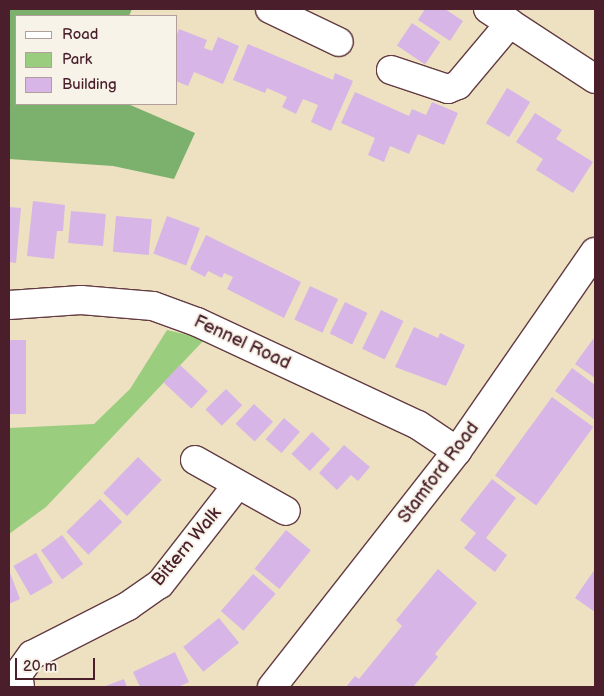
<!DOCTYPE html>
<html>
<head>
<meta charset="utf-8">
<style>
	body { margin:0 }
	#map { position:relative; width:604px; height:696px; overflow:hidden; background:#eee1c1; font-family:"Balsamiq Sans",sans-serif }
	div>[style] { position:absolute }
	.green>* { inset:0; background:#9ace7e }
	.forest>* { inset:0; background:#7bb16d }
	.building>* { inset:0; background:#d7b5e7; transform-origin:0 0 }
	.roads { filter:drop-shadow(1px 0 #633c42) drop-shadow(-1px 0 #633c42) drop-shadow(0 1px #633c42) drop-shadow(0 -1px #633c42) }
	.minor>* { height:28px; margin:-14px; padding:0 14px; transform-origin:14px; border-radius:14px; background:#fff }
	span { translate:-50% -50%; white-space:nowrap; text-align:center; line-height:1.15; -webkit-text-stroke:4px #f7f3e8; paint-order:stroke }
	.street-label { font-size:18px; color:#4a1f2b }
	.frame { position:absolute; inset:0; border:10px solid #4a1f2b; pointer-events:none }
	.legend { position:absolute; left:15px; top:15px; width:162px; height:90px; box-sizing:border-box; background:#f7f3e8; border:1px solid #b29e9c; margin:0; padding:6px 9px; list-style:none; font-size:15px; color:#4a1f2b }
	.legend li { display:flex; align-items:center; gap:10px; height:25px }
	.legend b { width:25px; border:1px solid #b29e9c }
	.scale { position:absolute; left:15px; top:658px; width:80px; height:22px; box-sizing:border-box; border:2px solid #4a1f2b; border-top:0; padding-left:6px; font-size:15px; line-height:18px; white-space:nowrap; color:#4a1f2b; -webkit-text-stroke:4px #f7f3e8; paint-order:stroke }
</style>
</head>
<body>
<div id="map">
	<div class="green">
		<i style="clip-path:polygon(167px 330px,205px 339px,46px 507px,9px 534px,9px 428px,94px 424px,130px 389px)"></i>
	</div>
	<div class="forest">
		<i style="clip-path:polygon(9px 9px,132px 9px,129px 16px,16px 16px,16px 104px,128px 104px,195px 133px,174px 179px,113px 166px,9px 159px)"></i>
	</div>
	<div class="building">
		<i style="clip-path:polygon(425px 9px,445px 9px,463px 21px,450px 41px,418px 20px)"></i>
		<i style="left:412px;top:23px;width:34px;height:27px;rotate:34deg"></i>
		<i style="clip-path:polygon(179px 29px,207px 40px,204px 48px,212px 51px,218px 37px,239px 46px,223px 84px,194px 72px,188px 86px,176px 81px,176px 37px)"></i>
		<i style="clip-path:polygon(248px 44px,333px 80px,335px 73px,353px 81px,331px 131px,311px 122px,318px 105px,303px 99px,296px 114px,282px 107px,287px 97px,267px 88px,265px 93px,233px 80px)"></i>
		<i style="left:507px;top:88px;width:27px;height:41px;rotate:31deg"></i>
		<i style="clip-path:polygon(355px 92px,409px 116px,412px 109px,426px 115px,432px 102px,458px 113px,444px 145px,418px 134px,409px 154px,390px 146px,384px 162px,368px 155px,375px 138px,341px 123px)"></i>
		<i style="clip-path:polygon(535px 113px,562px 130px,556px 139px,593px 162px,573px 193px,536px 170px,543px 159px,516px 142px)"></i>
		<i style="clip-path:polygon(33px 201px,65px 205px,63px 231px,57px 231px,54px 259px,27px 256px)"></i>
		<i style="clip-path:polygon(9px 207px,21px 208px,16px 263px,9px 262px)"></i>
		<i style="left:71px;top:211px;width:35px;height:32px;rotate:5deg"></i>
		<i style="left:116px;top:216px;width:36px;height:36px;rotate:5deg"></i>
		<i style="left:167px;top:216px;width:35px;height:40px;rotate:20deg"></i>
		<i style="clip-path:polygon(206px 235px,301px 282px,284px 318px,227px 289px,233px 277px,224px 273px,222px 278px,208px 271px,205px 277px,190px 269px)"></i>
		<i style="left:310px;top:286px;width:31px;height:37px;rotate:25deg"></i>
		<i style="left:345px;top:302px;width:25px;height:35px;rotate:26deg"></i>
		<i style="left:381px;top:310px;width:25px;height:43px;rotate:26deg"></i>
		<i style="clip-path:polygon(414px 327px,438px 338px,440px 333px,465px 345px,446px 386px,395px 367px)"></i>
		<i style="clip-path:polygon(593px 339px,595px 341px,595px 378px,575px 364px)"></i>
		<i style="left:9px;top:340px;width:17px;height:74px"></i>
		<i style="left:180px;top:365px;width:38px;height:24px;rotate:43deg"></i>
		<i style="clip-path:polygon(572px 368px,595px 385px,595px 420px,555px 391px)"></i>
		<i style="left:226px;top:389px;width:23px;height:29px;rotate:45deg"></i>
		<i style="left:552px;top:397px;width:51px;height:97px;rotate:36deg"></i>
		<i style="left:254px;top:404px;width:26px;height:27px;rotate:43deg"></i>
		<i style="left:284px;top:418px;width:21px;height:28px;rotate:41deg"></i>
		<i style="left:312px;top:432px;width:25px;height:30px;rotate:43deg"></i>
		<i style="clip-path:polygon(344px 445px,370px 467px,358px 481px,351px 475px,337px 490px,319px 473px)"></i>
		<i style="left:138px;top:457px;width:33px;height:50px;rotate:44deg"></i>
		<i style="clip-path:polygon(492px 479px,516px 498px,486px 538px,507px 555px,495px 572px,464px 548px,476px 533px,460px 520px)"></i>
		<i style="left:100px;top:499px;width:32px;height:47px;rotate:46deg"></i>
		<i style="left:286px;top:530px;width:32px;height:50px;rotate:39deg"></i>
		<i style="left:62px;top:535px;width:36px;height:26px;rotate:54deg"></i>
		<i style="left:36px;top:553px;width:34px;height:26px;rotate:60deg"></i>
		<i style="clip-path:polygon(438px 569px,477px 603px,435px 654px,438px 657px,413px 687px,346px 687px,355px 676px,359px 679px,402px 626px,396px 620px)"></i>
		<i style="clip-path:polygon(595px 569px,595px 612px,575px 598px)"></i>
		<i style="clip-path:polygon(9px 570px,20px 599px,9px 604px)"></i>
		<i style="left:253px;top:574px;width:30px;height:49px;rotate:41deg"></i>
		<i style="left:219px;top:618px;width:32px;height:46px;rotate:51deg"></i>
		<i style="clip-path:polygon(175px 652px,189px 682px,178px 687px,140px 687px,133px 672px)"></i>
		<i style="clip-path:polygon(124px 679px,127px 687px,103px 687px)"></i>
	</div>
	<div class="roads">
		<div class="minor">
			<i style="left:270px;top:9px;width:76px;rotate:25.6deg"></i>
			<i style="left:488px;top:9px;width:128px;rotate:33.2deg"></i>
			<i style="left:391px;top:70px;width:60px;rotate:18.4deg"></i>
			<i style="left:448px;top:89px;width:11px;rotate:-22deg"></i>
			<i style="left:458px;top:85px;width:81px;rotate:-50deg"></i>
			<i style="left:9px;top:305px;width:72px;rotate:-4deg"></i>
			<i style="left:81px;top:300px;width:72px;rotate:4.8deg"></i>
			<i style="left:153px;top:306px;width:47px;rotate:20deg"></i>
			<i style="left:197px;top:322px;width:244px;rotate:25deg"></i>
			<i style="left:418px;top:425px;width:47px;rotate:33.7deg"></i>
			<i style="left:195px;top:460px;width:104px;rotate:29.3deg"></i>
			<i style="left:20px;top:687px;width:13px;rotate:-99deg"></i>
			<i style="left:18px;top:674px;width:24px;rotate:-54deg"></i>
			<i style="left:32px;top:655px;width:108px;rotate:-27deg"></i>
			<i style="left:128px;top:606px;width:39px;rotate:-35deg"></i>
			<i style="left:160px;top:584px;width:125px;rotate:-52.1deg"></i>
			<i style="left:272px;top:687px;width:300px;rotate:-51.9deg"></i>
			<i style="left:457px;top:451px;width:242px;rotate:-55.3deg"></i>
		</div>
	</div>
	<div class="street-label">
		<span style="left:242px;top:343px;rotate:25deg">Fennel Road</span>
		<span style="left:439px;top:473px;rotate:-53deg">Stamford Road</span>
		<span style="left:187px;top:547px;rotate:-50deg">Bittern Walk</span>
	</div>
	<div class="frame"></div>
	<ul class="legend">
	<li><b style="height:6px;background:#fff"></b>Road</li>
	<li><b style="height:14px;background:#9ace7e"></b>Park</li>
	<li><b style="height:14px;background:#d7b5e7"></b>Building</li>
	</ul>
	<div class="scale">20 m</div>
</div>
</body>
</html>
